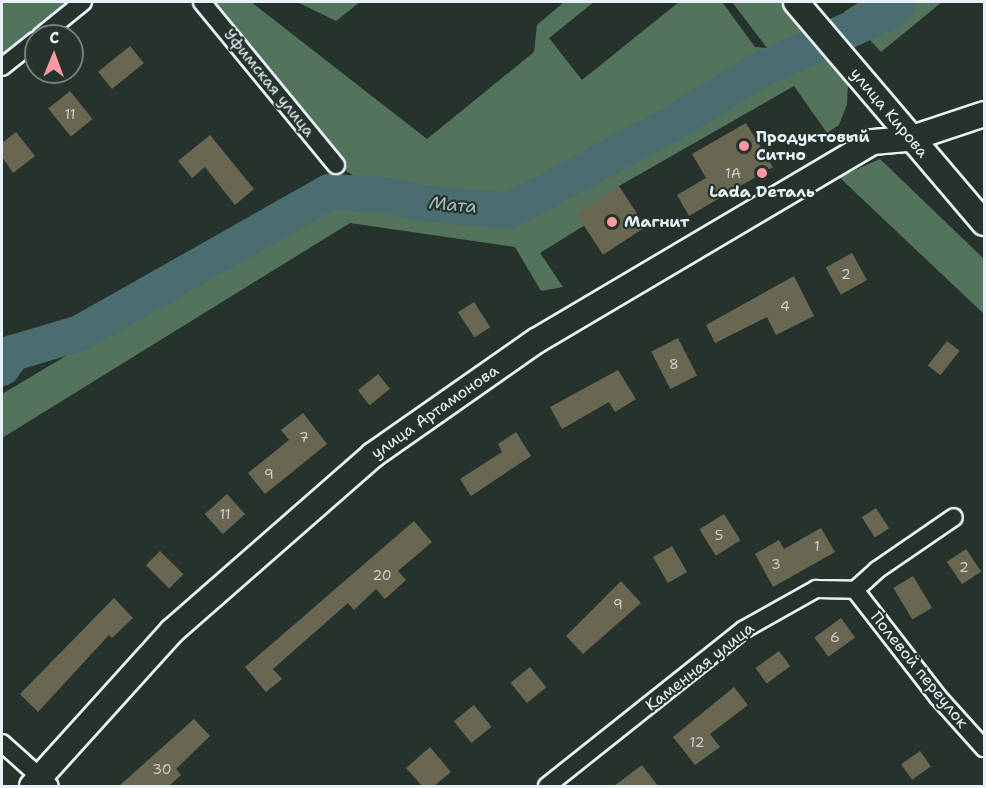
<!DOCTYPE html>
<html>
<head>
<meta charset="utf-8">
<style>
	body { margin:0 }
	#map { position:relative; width:986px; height:788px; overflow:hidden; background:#26332d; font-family:"Shantell Sans",sans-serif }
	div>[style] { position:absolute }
	.green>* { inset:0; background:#54735c }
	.river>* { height:36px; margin:-18px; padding:0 18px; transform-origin:18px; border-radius:18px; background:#4a6d70 }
	.building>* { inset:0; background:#696652; transform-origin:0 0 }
	.roads { filter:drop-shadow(2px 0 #e8f1f8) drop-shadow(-2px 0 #e8f1f8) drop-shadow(0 2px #e8f1f8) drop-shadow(0 -2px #e8f1f8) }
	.street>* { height:16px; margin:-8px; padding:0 8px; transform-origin:8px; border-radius:8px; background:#26332d }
	.secondary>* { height:24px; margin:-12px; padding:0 12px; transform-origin:12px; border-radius:12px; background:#26332d }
	.dots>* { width:16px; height:16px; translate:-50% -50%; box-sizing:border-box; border:3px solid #26332d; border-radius:50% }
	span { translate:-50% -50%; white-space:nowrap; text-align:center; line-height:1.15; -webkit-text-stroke:4.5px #26332d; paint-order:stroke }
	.number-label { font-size:14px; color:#c8cece }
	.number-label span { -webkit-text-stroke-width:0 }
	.street-label { font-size:16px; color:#e8f1f8 }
	.poi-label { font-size:16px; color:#e8f1f8; font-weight:700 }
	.left { translate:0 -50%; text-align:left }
	.water-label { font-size:18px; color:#a9bcc2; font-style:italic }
	.frame { position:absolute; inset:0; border:3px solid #e8f1f8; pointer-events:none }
	.north { position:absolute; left:24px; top:24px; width:60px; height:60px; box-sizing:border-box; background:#26332d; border:2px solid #747f7e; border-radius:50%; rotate:1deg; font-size:16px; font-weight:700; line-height:24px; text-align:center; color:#e8f1f8 }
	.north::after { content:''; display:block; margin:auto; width:21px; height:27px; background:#ff9aa2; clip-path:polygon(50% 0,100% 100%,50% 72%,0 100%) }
</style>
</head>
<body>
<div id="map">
	<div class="green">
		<i style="clip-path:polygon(2px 2px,96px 2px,2px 67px)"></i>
		<i style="clip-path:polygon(202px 2px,251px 2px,427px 139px,534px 52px,537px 25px,564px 2px,594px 2px,549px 38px,582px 80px,679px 2px,722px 2px,755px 47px,767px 48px,732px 2px,782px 2px,848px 84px,847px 104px,839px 125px,827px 133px,794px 86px,619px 186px,585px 225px,540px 253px,563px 287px,541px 291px,515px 247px,350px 223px,2px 438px,2px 394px,361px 180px,336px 165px)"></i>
		<i style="clip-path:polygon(297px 2px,360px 2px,336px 21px)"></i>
		<i style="clip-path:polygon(859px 2px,942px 2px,881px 52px,844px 12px)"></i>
		<i style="clip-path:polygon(880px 159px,984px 259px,984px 314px,839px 177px)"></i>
	</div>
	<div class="river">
		<i style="left:2px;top:368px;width:19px;rotate:-54deg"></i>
		<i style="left:13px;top:353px;width:70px;rotate:-16.6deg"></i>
		<i style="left:80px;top:333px;width:286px;rotate:-29.5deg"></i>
		<i style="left:329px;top:192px;width:58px;rotate:3deg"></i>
		<i style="left:387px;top:195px;width:35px;rotate:13deg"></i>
		<i style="left:421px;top:203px;width:88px;rotate:5.2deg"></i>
		<i style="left:509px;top:211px;width:191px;rotate:-28.2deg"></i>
		<i style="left:677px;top:121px;width:95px;rotate:-31.7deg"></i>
		<i style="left:758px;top:71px;width:141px;rotate:-24.2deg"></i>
		<i style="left:887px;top:13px;width:16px;rotate:-43deg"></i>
	</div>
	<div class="building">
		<i style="left:130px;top:46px;width:22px;height:41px;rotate:51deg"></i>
		<i style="left:70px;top:91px;width:36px;height:28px;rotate:51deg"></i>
		<i style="clip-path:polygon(746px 123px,773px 167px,689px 216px,677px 195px,706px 178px,692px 154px)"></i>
		<i style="clip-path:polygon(16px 132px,35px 156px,13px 173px,2px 157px,2px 143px)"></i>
		<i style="clip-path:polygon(210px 135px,254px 189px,235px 205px,205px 167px,192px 178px,178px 161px)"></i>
		<i style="left:619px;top:186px;width:49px;height:51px;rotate:57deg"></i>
		<i style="left:852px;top:253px;width:31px;height:30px;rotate:61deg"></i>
		<i style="clip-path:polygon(794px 276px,814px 316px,776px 335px,767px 317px,715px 343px,706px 325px)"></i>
		<i style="left:474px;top:302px;width:30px;height:19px;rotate:57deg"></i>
		<i style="left:678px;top:338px;width:42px;height:30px;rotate:63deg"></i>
		<i style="left:947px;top:341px;width:16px;height:31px;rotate:38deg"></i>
		<i style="clip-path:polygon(618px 370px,636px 399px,615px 412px,609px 402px,562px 429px,550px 407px)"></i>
		<i style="left:378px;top:374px;width:19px;height:26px;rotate:51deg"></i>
		<i style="clip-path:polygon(303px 413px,327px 444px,265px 494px,248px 473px,289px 440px,281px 430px)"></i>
		<i style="clip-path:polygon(516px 432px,531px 456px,471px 496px,460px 479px,502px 452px,498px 444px)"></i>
		<i style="left:227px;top:494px;width:27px;height:30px;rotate:48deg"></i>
		<i style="left:876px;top:508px;width:24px;height:17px;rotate:57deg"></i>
		<i style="left:724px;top:514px;width:31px;height:29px;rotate:58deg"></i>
		<i style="clip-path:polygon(414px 521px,432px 542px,398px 571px,406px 580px,385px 599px,376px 589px,354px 610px,348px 603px,273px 669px,282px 679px,266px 692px,245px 667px)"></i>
		<i style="clip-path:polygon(821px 528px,835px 552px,773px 587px,755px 554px,779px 540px,784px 549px)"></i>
		<i style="left:672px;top:546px;width:30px;height:22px;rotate:60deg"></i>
		<i style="left:966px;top:549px;width:27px;height:23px;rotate:56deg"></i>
		<i style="left:160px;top:551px;width:33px;height:20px;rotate:45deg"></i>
		<i style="left:913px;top:576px;width:37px;height:23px;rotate:59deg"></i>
		<i style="clip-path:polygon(621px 581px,641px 603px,583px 654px,566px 636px)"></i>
		<i style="clip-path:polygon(114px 598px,133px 618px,112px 638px,109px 635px,38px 712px,20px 694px)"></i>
		<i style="left:841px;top:618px;width:24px;height:33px;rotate:54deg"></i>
		<i style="left:779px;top:651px;width:19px;height:29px;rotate:54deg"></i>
		<i style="left:530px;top:667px;width:26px;height:25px;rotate:51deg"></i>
		<i style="clip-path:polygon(734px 687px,748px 705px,710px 734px,720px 747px,695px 765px,673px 737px)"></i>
		<i style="left:474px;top:705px;width:28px;height:26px;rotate:51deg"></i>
		<i style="clip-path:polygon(194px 719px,210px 736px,176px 769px,181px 775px,169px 786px,119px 786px)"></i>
		<i style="clip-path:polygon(430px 747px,451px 772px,434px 786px,422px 786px,406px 768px)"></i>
		<i style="left:920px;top:751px;width:19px;height:23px;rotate:55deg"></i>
		<i style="clip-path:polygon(642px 765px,658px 786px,614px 786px)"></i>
	</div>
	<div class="roads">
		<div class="street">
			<i style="left:202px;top:2px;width:211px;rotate:50.6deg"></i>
			<i style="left:41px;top:36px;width:54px;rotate:-39deg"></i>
			<i style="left:2px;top:67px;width:43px;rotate:-38.5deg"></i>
			<i style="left:855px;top:590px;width:135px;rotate:52.2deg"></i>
			<i style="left:938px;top:697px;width:69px;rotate:48deg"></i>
			<i style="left:2px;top:743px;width:64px;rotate:41.9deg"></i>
			<i style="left:547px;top:786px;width:251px;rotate:-38.5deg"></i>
			<i style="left:743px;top:630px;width:84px;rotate:-29.3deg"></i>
			<i style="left:816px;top:589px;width:39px;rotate:1deg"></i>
			<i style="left:855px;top:590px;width:30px;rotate:-42deg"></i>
			<i style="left:877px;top:570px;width:93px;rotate:-34.5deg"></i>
		</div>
		<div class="secondary">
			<i style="left:796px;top:2px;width:290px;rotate:49.6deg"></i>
			<i style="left:32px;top:786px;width:209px;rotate:-47.9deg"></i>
			<i style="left:172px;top:631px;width:267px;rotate:-41.2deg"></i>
			<i style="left:373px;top:455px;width:199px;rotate:-35deg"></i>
			<i style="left:536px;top:341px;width:391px;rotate:-30.6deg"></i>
			<i style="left:873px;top:142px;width:36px;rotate:-5deg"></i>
			<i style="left:909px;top:139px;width:79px;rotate:-18.4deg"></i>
		</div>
	</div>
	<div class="dots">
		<i style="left:744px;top:146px;background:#ff9aa2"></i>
		<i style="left:762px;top:173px;background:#ff9aa2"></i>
		<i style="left:612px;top:222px;background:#ff9aa2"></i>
	</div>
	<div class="number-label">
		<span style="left:70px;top:114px">11</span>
		<span style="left:733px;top:173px">1А</span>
		<span style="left:846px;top:274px">2</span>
		<span style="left:785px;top:306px">4</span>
		<span style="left:674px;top:364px">8</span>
		<span style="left:304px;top:437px">7</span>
		<span style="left:269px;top:474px">9</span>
		<span style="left:225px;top:514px">11</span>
		<span style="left:719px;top:535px">5</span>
		<span style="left:817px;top:546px">1</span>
		<span style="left:776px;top:564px">3</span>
		<span style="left:964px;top:567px">2</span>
		<span style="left:382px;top:575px">20</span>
		<span style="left:618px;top:604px">9</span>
		<span style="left:835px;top:637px">6</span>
		<span style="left:697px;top:742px">12</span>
		<span style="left:162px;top:769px">30</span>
	</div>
	<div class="street-label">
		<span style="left:269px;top:83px;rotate:51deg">Уфимская улица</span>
		<span style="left:889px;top:113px;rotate:50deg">улица Кирова</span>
		<span style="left:435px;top:412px;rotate:-35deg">улица Артамонова</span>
		<span style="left:700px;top:667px;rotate:-38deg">Каменная улица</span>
		<span style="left:919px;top:670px;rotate:51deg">Полевой переулок</span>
	</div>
	<div class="poi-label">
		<span class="left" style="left:756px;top:146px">Продуктовый<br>Ситно</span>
		<span style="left:762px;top:192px">Lada Dеталь</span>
		<span class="left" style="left:624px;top:222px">Магнит</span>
	</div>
	<div class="water-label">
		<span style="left:453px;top:205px;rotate:5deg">Мата</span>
	</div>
	<div class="frame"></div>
	<div class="north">С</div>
</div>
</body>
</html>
